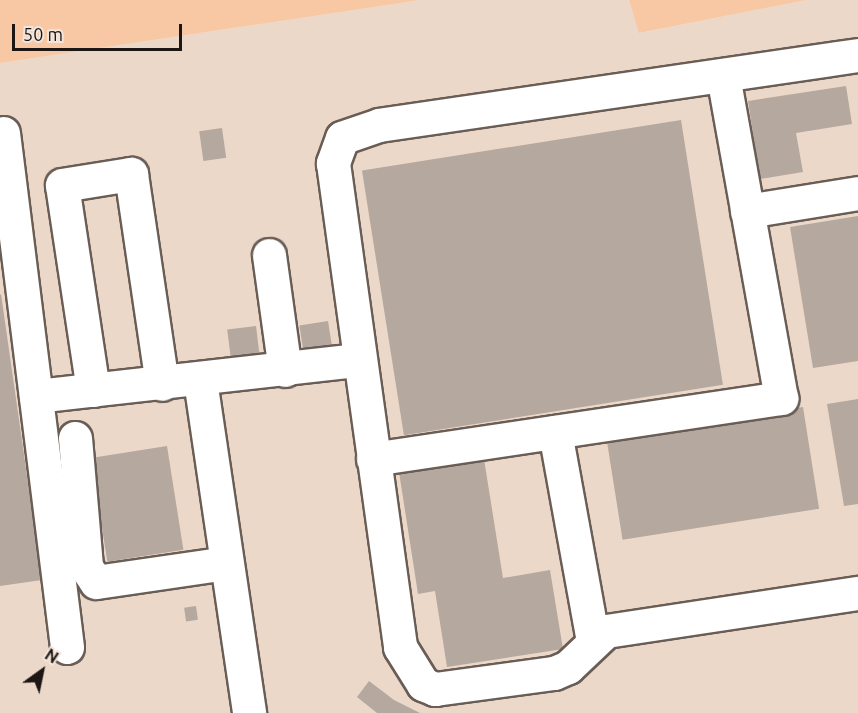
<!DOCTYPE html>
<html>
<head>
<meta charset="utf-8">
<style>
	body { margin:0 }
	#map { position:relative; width:858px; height:713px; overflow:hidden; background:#f3e5db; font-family:Ubuntu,sans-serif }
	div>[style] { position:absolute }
	.built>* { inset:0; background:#ecd8c9 }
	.green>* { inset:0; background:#f7c8a3 }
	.building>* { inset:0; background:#b5a89f; transform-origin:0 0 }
	.roads { filter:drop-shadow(2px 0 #695d55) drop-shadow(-2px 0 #695d55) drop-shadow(0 2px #695d55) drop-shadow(0 -2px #695d55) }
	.minor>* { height:33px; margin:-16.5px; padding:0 16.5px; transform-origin:16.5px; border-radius:16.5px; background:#fff }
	span { translate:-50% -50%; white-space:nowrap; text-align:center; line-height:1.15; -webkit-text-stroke:6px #f3e5db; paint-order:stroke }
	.north { position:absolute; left:12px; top:641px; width:60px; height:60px; -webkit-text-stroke:4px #f3e5db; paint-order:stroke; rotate:33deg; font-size:16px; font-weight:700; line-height:24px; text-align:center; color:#1c1714 }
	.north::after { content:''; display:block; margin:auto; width:21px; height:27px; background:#1c1714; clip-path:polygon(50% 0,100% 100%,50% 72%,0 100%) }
	.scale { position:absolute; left:12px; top:24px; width:170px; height:27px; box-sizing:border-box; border:3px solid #1c1714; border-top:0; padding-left:8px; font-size:18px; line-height:21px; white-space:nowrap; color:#1c1714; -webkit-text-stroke:4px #f3e5db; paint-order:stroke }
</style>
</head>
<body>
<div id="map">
	<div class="built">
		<i style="clip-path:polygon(420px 0,629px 0,640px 33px,806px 0,858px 0,858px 713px,0 713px,0 63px)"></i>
	</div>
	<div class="green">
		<i style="clip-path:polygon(0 0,420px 0,0 63px)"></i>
		<i style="clip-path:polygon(629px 0,806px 0,639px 33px)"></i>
	</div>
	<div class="building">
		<i style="clip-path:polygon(846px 86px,852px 124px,796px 133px,803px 172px,760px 179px,748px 101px)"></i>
		<i style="left:681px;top:120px;width:268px;height:323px;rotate:81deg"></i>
		<i style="left:222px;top:128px;width:30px;height:23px;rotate:82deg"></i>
		<i style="clip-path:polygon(858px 216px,858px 361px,813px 368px,790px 227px)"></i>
		<i style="clip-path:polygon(1px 294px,42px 580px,0 586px,0 295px)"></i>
		<i style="left:328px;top:321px;width:32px;height:29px;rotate:81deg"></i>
		<i style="left:256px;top:326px;width:40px;height:29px;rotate:83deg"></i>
		<i style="clip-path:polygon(858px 399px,858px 504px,844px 506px,827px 404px)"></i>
		<i style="left:803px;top:407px;width:103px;height:199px;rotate:81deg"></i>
		<i style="left:167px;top:446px;width:105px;height:77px;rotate:81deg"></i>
		<i style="clip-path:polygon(484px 459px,503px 578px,550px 570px,563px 649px,447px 667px,435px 591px,418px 594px,399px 472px)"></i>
		<i style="left:196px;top:606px;width:14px;height:12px;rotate:82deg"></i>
		<i style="clip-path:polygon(369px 681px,394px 700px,420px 713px,377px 713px,357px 697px)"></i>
	</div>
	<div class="roads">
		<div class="minor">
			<i style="left:858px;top:55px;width:484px;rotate:171.7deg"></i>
			<i style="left:379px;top:125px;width:39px;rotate:161deg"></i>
			<i style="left:342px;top:138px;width:27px;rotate:110deg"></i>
			<i style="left:333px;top:163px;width:489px;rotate:82.1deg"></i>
			<i style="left:400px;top:647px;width:44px;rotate:58.1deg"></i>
			<i style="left:423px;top:684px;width:13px;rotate:23deg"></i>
			<i style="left:435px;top:689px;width:120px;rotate:-7.7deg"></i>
			<i style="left:554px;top:673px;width:15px;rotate:-23deg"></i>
			<i style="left:568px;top:667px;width:52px;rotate:-43.5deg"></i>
			<i style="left:606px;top:631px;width:255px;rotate:-8.6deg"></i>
			<i style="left:3px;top:133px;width:518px;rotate:82.9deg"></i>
			<i style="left:747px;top:211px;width:112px;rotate:-9.2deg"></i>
			<i style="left:269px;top:255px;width:116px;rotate:82.1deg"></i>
			<i style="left:200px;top:380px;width:337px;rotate:81.6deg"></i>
			<i style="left:93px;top:390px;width:207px;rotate:-98.6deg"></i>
			<i style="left:62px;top:185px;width:70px;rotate:-9.1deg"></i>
			<i style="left:131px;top:174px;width:212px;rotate:81.6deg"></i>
			<i style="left:36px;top:396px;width:325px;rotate:-6.4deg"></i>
			<i style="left:555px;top:432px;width:212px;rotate:79.7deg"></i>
			<i style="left:75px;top:438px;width:129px;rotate:85.1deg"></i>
			<i style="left:86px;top:567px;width:18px;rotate:56deg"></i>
			<i style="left:96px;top:582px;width:131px;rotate:-8.3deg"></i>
			<i style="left:373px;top:459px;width:413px;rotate:-8.5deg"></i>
			<i style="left:781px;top:398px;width:328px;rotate:-100.2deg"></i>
		</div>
	</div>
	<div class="north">N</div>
	<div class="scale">50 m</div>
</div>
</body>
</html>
